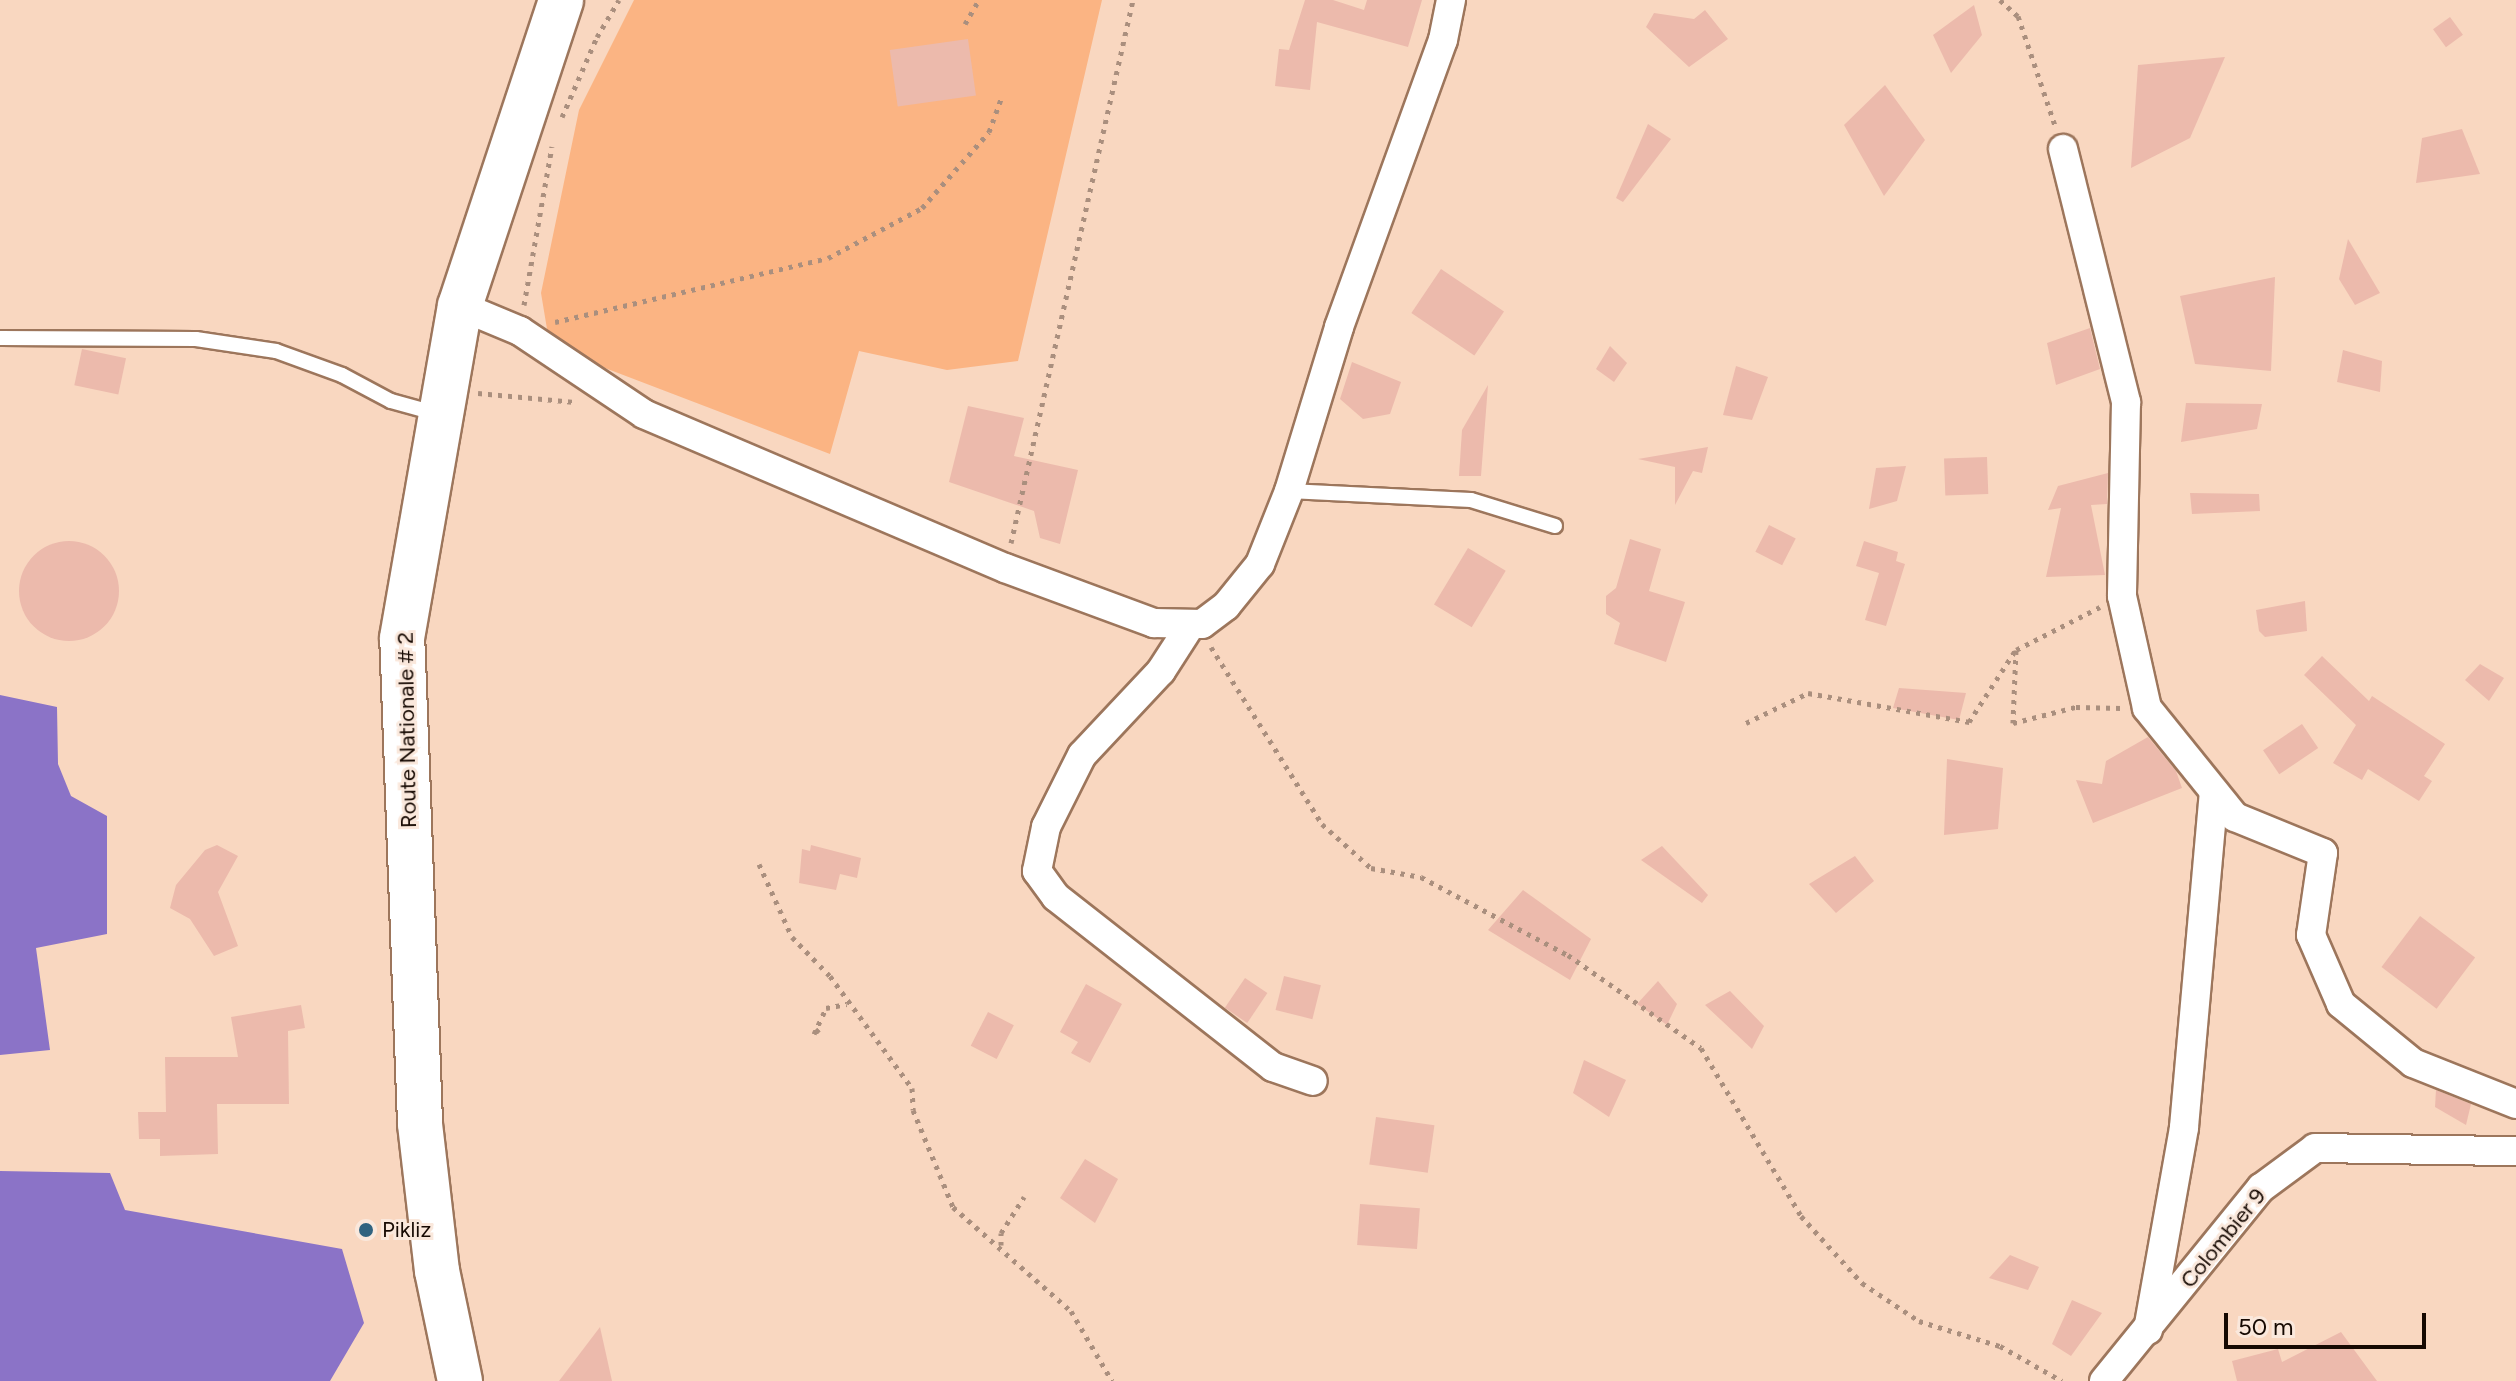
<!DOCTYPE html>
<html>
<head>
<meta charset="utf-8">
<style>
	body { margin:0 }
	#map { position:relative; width:2516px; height:1381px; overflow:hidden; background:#f9d7c0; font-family:Figtree,sans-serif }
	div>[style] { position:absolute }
	.green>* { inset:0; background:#fbb483 }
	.water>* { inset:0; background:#8b73c7 }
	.building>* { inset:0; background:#ecbaac; transform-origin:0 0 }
	.round { border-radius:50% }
	.path>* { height:5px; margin-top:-2.5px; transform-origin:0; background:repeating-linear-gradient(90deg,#aa8f7e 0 4px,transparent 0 10px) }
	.roads { filter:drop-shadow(2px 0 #9d765c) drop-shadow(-2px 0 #9d765c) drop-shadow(0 2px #9d765c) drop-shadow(0 -2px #9d765c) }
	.lane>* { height:14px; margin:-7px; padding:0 7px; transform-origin:7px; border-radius:7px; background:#fff }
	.street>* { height:28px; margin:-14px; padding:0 14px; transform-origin:14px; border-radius:14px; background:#fff }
	.primary>* { height:44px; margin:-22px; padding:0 22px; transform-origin:22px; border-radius:22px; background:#fff }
	.dots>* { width:22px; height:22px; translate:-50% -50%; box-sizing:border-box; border:4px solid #fae8dc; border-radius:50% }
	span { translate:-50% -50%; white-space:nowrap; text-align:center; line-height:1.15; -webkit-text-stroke:6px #fae8dc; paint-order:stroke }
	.street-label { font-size:22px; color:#160902 }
	.poi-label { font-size:22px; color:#160902 }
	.left { translate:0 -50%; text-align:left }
	.scale { position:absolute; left:2224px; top:1313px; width:202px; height:36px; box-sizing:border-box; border:4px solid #160902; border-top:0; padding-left:10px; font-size:24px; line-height:28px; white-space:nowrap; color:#160902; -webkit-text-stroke:6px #fae8dc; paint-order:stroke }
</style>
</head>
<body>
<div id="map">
	<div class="green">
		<i style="clip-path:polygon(634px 0,1102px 0,1018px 361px,947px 370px,859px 351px,830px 454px,550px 347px,541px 293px,579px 110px)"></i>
	</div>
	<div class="water">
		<i style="clip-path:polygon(0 695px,57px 707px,58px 764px,71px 796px,107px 816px,107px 934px,36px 948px,50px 1050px,0 1055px)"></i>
		<i style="clip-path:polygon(0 1171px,110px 1173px,125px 1210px,342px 1249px,364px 1323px,330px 1381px,0 1381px)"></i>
	</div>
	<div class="building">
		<i style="clip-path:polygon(1305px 0,1333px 0,1364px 10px,1367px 0,1422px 0,1408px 47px,1317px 22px,1310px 90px,1275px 86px,1279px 49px,1289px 50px)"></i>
		<i style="clip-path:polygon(1974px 5px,1982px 35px,1951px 73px,1933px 35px)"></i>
		<i style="clip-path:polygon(1705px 10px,1728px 39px,1689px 67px,1646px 27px,1654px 13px,1694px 19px)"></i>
		<i style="left:2450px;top:17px;width:22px;height:21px;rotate:54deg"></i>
		<i style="left:968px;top:39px;width:57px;height:79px;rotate:82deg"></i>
		<i style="clip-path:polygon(2225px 57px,2190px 138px,2131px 168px,2138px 65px)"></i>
		<i style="clip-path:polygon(1885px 85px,1925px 140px,1884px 196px,1844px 125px)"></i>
		<i style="clip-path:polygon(1648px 124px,1671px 139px,1623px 202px,1616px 198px)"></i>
		<i style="clip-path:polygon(2462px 129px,2480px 174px,2416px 183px,2422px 138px)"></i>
		<i style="clip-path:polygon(2348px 239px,2380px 293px,2355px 305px,2339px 279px)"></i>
		<i style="left:1441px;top:269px;width:76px;height:53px;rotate:34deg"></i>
		<i style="clip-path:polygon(2275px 277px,2271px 371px,2195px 364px,2180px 296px)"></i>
		<i style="clip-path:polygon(2090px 328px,2100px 369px,2056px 385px,2047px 343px)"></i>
		<i style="clip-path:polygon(1610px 346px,1627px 363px,1614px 382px,1596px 369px)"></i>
		<i style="left:82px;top:349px;width:45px;height:37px;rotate:12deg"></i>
		<i style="clip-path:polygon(2343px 350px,2382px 361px,2380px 392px,2337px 382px)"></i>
		<i style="clip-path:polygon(1352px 362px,1401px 382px,1390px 414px,1363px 419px,1340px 399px)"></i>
		<i style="clip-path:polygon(1736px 366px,1768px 377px,1752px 420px,1723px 415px)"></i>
		<i style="clip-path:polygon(1488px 385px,1481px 476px,1459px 476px,1462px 430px)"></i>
		<i style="clip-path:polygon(2186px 403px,2262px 404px,2257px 429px,2181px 442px)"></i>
		<i style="clip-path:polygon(968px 406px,1024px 418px,1014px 456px,1078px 470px,1060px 544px,1040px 538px,1034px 511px,949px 482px)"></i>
		<i style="clip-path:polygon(1708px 447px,1702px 473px,1693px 471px,1675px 505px,1675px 467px,1638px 459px)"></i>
		<i style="left:1987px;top:457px;width:37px;height:43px;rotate:88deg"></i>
		<i style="clip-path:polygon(1906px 466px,1897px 501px,1869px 509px,1876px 468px)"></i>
		<i style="clip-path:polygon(2108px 473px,2107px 504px,2091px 505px,2105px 575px,2046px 577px,2061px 508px,2048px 510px,2058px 486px)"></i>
		<i style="clip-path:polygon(2190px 493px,2259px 494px,2260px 511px,2192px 514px)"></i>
		<i style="left:1769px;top:525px;width:30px;height:30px;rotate:27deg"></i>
		<i style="clip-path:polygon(1630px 539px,1661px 549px,1649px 591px,1685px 602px,1666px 662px,1614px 644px,1620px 623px,1606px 614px,1606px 596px,1616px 588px)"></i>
		<i style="clip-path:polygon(1864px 541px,1898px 552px,1896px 561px,1905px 564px,1886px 626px,1865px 620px,1879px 573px,1856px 566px)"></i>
		<i class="round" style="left:19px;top:541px;width:100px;height:100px"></i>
		<i style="left:1468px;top:548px;width:44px;height:66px;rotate:31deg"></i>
		<i style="clip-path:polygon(2305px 601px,2307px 631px,2265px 637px,2259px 631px,2256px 610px)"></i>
		<i style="clip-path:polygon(2322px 656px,2369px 701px,2372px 696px,2445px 744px,2424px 776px,2432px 781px,2419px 801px,2368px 769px,2362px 780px,2333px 763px,2356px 725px,2304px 675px)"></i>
		<i style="clip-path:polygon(2480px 664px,2504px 678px,2489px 701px,2465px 680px)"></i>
		<i style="clip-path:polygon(1899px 688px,1966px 693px,1959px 720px,1893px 708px)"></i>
		<i style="left:2302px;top:724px;width:29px;height:47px;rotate:56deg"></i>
		<i style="clip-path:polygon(2148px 737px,2176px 771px,2182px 788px,2093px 823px,2076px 780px,2102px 784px,2106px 761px)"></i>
		<i style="clip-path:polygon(1947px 759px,2003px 768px,1998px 829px,1944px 835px)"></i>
		<i style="clip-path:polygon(217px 845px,238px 856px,218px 892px,238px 946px,214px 956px,190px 919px,170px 908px,176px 885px,205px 850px)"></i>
		<i style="clip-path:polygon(811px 845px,861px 858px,857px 878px,840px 874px,836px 890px,799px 883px,802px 849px,810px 851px)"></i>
		<i style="clip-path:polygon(1662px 846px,1708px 895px,1702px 903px,1641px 860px)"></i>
		<i style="clip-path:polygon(1855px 856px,1874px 881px,1836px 913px,1809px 884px)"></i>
		<i style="clip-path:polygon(1523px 890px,1591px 939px,1570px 980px,1488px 930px)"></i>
		<i style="left:2420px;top:916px;width:69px;height:64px;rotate:37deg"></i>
		<i style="left:1284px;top:976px;width:38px;height:35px;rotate:14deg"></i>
		<i style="left:1245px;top:978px;width:27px;height:36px;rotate:34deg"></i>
		<i style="clip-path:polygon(1658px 981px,1677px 1004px,1667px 1025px,1637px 1004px)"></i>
		<i style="clip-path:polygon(1086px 984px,1122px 1004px,1090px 1063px,1071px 1053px,1078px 1042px,1060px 1032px)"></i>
		<i style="clip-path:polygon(1730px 991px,1764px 1026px,1752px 1049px,1705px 1005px)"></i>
		<i style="clip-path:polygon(301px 1005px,305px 1028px,288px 1031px,289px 1104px,217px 1104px,218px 1154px,160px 1156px,160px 1139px,139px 1139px,138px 1112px,166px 1112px,165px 1057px,238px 1057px,231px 1017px)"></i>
		<i style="left:988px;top:1012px;width:29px;height:38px;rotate:27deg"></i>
		<i style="clip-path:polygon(1584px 1060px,1626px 1080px,1609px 1117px,1573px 1093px)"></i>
		<i style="clip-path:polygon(2436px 1090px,2471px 1104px,2466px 1125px,2435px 1107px)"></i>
		<i style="left:1376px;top:1117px;width:59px;height:48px;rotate:8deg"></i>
		<i style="clip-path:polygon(1085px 1159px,1118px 1179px,1095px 1223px,1060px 1198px)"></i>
		<i style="left:1360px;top:1204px;width:60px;height:41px;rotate:4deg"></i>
		<i style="clip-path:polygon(2010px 1255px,2039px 1267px,2028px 1290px,1989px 1278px)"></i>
		<i style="clip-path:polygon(2072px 1300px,2102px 1313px,2071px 1356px,2052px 1344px)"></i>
		<i style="clip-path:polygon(600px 1327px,612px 1381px,559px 1381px)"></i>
		<i style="clip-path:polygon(2341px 1332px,2377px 1381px,2237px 1381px,2232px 1361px,2278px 1349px,2282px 1362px)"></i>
	</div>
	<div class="path">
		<i style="left:2000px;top:0;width:24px;rotate:42deg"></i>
		<i style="left:2018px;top:16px;width:115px;rotate:71.3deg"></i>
		<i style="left:965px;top:24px;width:28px;rotate:-60deg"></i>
		<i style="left:562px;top:117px;width:87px;rotate:-66.4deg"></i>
		<i style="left:597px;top:37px;width:43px;rotate:-59.3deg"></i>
		<i style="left:524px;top:305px;width:161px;rotate:-80deg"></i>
		<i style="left:555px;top:322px;width:280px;rotate:-13.2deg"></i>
		<i style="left:828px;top:258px;width:106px;rotate:-28deg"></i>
		<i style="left:922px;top:208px;width:101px;rotate:-48.6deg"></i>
		<i style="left:989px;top:132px;width:35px;rotate:-70deg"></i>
		<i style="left:478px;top:393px;width:97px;rotate:5.3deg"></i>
		<i style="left:1011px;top:543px;width:557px;rotate:-77.34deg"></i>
		<i style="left:2100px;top:607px;width:94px;rotate:152.9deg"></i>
		<i style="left:2016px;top:650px;width:73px;rotate:92.4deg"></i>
		<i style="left:2013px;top:723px;width:65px;rotate:-14.3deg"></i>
		<i style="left:2076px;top:707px;width:46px;rotate:1.2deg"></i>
		<i style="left:1211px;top:647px;width:209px;rotate:57.9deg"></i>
		<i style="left:1322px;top:824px;width:66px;rotate:41.9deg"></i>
		<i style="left:1371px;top:868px;width:51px;rotate:10.2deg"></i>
		<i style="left:1421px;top:877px;width:166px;rotate:28deg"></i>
		<i style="left:1568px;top:955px;width:162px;rotate:35deg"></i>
		<i style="left:1701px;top:1048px;width:196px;rotate:59.2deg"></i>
		<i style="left:1801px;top:1216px;width:91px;rotate:47.7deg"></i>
		<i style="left:1862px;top:1283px;width:69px;rotate:33.7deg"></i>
		<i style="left:1919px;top:1321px;width:85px;rotate:17.2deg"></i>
		<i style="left:2000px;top:1346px;width:71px;rotate:29.4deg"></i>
		<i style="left:1746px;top:723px;width:69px;rotate:-25.8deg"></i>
		<i style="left:1808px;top:693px;width:164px;rotate:10.2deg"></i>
		<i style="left:1969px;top:722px;width:85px;rotate:-57.1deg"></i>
		<i style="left:759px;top:864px;width:80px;rotate:65.7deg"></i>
		<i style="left:792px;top:937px;width:54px;rotate:45.7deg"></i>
		<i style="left:830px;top:976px;width:139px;rotate:53.8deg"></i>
		<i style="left:912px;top:1088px;width:22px;rotate:87deg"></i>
		<i style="left:913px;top:1110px;width:105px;rotate:67.6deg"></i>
		<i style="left:953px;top:1207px;width:157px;rotate:41.4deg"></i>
		<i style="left:1071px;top:1311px;width:81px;rotate:59.6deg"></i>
		<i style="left:819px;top:1029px;width:7px;rotate:135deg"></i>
		<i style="left:814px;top:1034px;width:29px;rotate:-65deg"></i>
		<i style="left:826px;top:1008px;width:21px;rotate:-11deg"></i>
		<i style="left:1001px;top:1245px;width:12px;rotate:-90deg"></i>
		<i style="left:1001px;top:1233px;width:43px;rotate:-57.4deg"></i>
	</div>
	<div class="roads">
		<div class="lane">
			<i style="left:0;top:338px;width:196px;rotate:0.3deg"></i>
			<i style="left:196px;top:339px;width:81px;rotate:8.5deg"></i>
			<i style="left:276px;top:351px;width:70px;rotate:20deg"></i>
			<i style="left:342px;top:375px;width:55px;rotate:28deg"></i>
			<i style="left:391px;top:401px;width:46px;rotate:15.3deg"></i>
			<i style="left:1289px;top:491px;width:182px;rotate:2.8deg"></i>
			<i style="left:1471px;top:500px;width:88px;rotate:17.2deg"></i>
		</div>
		<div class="street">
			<i style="left:2063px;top:149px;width:261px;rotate:76deg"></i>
			<i style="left:2126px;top:402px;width:194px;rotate:91.2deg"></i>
			<i style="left:2122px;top:596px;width:115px;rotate:77.4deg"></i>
			<i style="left:2147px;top:708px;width:140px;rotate:51.1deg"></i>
			<i style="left:2235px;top:817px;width:95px;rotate:22.2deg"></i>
			<i style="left:2323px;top:853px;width:83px;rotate:98.3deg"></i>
			<i style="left:2311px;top:935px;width:75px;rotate:66.5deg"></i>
			<i style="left:2341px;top:1004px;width:93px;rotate:39.3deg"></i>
			<i style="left:2413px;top:1063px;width:111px;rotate:21.7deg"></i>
			<i style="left:460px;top:306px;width:65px;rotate:22.6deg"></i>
			<i style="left:520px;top:331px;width:149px;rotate:33.8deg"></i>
			<i style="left:644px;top:414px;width:392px;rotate:23.1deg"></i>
			<i style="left:1005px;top:568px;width:159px;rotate:20.3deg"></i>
			<i style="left:1154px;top:623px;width:48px;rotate:1.2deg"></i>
			<i style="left:1202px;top:624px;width:30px;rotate:-37deg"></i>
			<i style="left:1226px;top:606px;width:54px;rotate:-51deg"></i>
			<i style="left:1260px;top:564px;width:79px;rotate:-68.3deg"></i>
			<i style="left:1289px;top:491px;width:171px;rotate:-73deg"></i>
			<i style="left:1339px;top:327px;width:305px;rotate:-70.1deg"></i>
			<i style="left:1443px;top:40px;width:41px;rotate:-78.7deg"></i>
			<i style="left:1190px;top:626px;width:54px;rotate:122.8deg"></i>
			<i style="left:1161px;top:671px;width:115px;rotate:133.2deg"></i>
			<i style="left:1082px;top:755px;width:80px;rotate:116.6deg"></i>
			<i style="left:1046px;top:827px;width:45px;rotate:101.6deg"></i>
			<i style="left:1037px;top:871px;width:32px;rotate:54deg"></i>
			<i style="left:1056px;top:897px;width:276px;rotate:38.1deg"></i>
			<i style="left:1273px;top:1067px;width:42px;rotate:19.3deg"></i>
			<i style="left:2148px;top:1330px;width:206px;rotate:-79.9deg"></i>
			<i style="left:2184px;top:1127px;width:336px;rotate:-84.9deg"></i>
			<i style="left:2104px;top:1381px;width:249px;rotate:-50.9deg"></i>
			<i style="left:2261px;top:1188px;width:67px;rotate:-36.5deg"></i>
			<i style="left:2315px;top:1148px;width:201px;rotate:0.9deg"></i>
		</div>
		<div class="primary">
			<i style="left:460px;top:1381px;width:112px;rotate:-101.8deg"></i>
			<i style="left:437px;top:1271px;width:149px;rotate:-96.6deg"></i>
			<i style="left:420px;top:1123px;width:485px;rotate:-92.1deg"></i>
			<i style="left:402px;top:638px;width:337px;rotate:-80.1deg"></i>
			<i style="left:460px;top:306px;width:322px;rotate:-71.7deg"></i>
		</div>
	</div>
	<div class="dots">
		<i style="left:366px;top:1230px;background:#306380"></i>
	</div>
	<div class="street-label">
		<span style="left:407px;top:730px;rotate:-91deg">Route Nationale # 2</span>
		<span style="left:2223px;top:1238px;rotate:-51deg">Colombier 9</span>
	</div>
	<div class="poi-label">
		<span class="left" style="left:382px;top:1230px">Pikliz</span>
	</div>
	<div class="scale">50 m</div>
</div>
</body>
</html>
